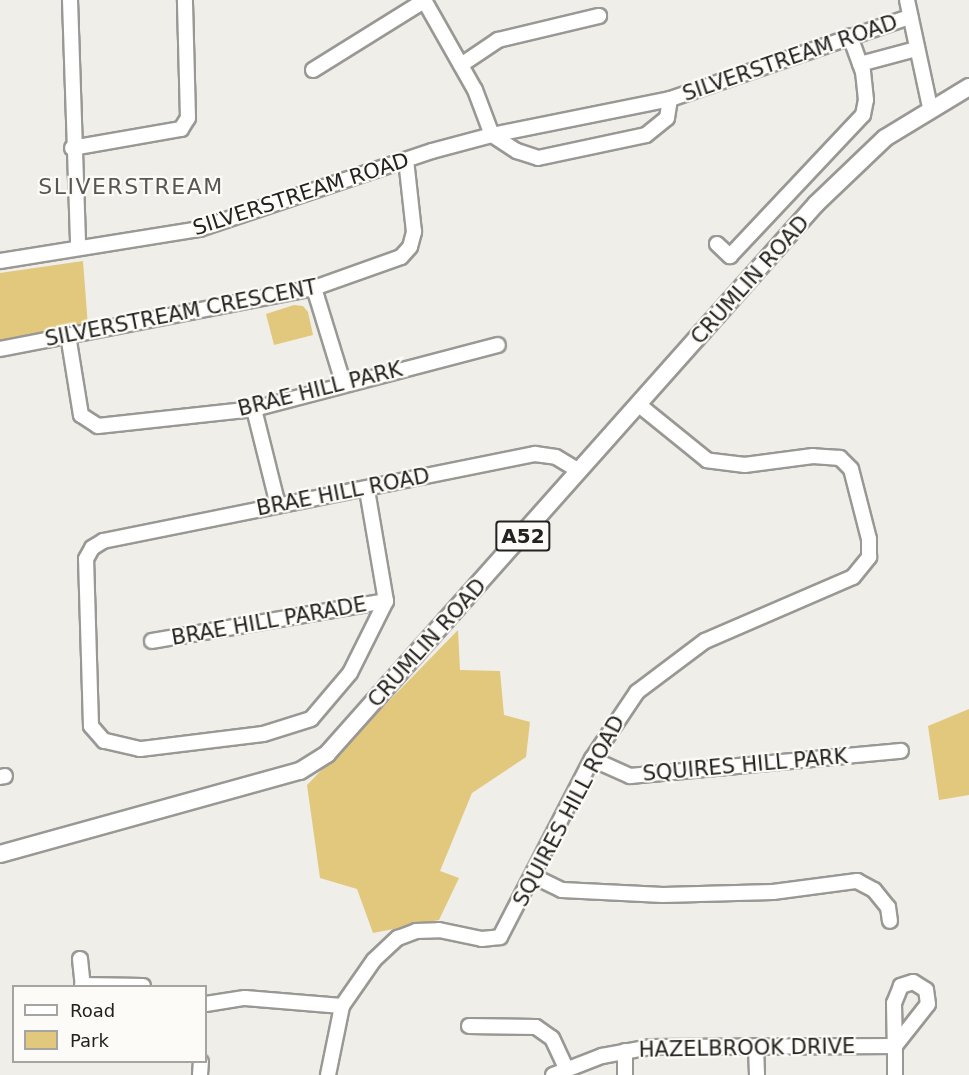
<!DOCTYPE html>
<html>
<head>
<meta charset="utf-8">
<style>
	body { margin:0 }
	#map { position:relative; width:969px; height:1075px; overflow:hidden; background:#efeee9; font-family:"DejaVu Sans",sans-serif }
	div>[style] { position:absolute }
	.green>* { inset:0; background:#e2c87d }
	.roads { filter:drop-shadow(2px 0 #999894) drop-shadow(-2px 0 #999894) drop-shadow(0 2px #999894) drop-shadow(0 -2px #999894) }
	.minor>* { height:14px; margin:-7px; padding:0 7px; transform-origin:7px; border-radius:7px; background:#fff }
	.major>* { height:16px; margin:-8px; padding:0 8px; transform-origin:8px; border-radius:8px; background:#fff }
	span { translate:-50% -50%; white-space:nowrap; text-align:center; line-height:1.15; -webkit-text-stroke:4.5px #fdfbf7; paint-order:stroke }
	.shield-label span { padding:2px 4px; background:#fdfbf7; border:2px solid; border-radius:4px; -webkit-text-stroke-width:0 }
	.shield-label { font-size:20px; color:#222220; font-weight:700 }
	.street-label { font-size:21px; color:#222220 }
	.neighbourhood-label { font-size:22px; color:#585753; letter-spacing:1.5px }
	.legend { position:absolute; left:12px; top:985px; width:195px; height:78px; box-sizing:border-box; background:#fdfbf7; border:2px solid #a5a4a1; margin:0; padding:8px 10px; list-style:none; font-size:18px; color:#222220 }
	.legend li { display:flex; align-items:center; gap:12px; height:30px }
	.legend b { width:30px; border:2px solid #a5a4a1 }
</style>
</head>
<body>
<div id="map">
	<div class="green">
		<i style="clip-path:polygon(83px 261px,88px 326px,0 345px,0 273px)"></i>
		<i style="clip-path:polygon(294px 305px,303px 306px,308px 312px,313px 335px,274px 345px,266px 314px)"></i>
		<i style="clip-path:polygon(458px 630px,460px 670px,500px 671px,504px 715px,530px 722px,526px 757px,472px 793px,440px 871px,459px 878px,439px 920px,373px 933px,357px 889px,320px 878px,307px 785px)"></i>
		<i style="clip-path:polygon(969px 709px,969px 795px,939px 800px,928px 726px)"></i>
	</div>
	<div class="roads">
		<div class="minor">
			<i style="left:70px;top:0;width:246px;rotate:88.1deg"></i>
			<i style="left:424px;top:0;width:103px;rotate:60.5deg"></i>
			<i style="left:475px;top:90px;width:48px;rotate:69.3deg"></i>
			<i style="left:492px;top:135px;width:30px;rotate:33deg"></i>
			<i style="left:517px;top:151px;width:22px;rotate:18deg"></i>
			<i style="left:538px;top:158px;width:110px;rotate:-12deg"></i>
			<i style="left:646px;top:135px;width:27px;rotate:-39deg"></i>
			<i style="left:667px;top:118px;width:19px;rotate:-81deg"></i>
			<i style="left:907px;top:0;width:109px;rotate:77.9deg"></i>
			<i style="left:860px;top:64px;width:58px;rotate:-15deg"></i>
			<i style="left:461px;top:65px;width:45px;rotate:-34deg"></i>
			<i style="left:498px;top:40px;width:104px;rotate:-13.4deg"></i>
			<i style="left:313px;top:70px;width:131px;rotate:-31.9deg"></i>
			<i style="left:72px;top:148px;width:111px;rotate:-9.9deg"></i>
			<i style="left:181px;top:129px;width:13px;rotate:-58deg"></i>
			<i style="left:188px;top:118px;width:118px;rotate:-91.5deg"></i>
			<i style="left:717px;top:244px;width:18px;rotate:43deg"></i>
			<i style="left:730px;top:256px;width:194px;rotate:-46.7deg"></i>
			<i style="left:863px;top:115px;width:15px;rotate:-79deg"></i>
			<i style="left:866px;top:100px;width:28px;rotate:-96deg"></i>
			<i style="left:863px;top:72px;width:38px;rotate:-110deg"></i>
			<i style="left:0;top:261px;width:202px;rotate:-9.1deg"></i>
			<i style="left:199px;top:229px;width:246px;rotate:-18.5deg"></i>
			<i style="left:432px;top:151px;width:62px;rotate:-14.9deg"></i>
			<i style="left:492px;top:135px;width:182px;rotate:-11.4deg"></i>
			<i style="left:670px;top:99px;width:254px;rotate:-18.9deg"></i>
			<i style="left:314px;top:288px;width:98px;rotate:72.9deg"></i>
			<i style="left:68px;top:335px;width:81px;rotate:80.8deg"></i>
			<i style="left:81px;top:415px;width:20px;rotate:33deg"></i>
			<i style="left:98px;top:426px;width:157px;rotate:-6.2deg"></i>
			<i style="left:254px;top:409px;width:252px;rotate:-14.7deg"></i>
			<i style="left:0;top:349px;width:320px;rotate:-11deg"></i>
			<i style="left:314px;top:288px;width:92px;rotate:-19.6deg"></i>
			<i style="left:401px;top:257px;width:13px;rotate:-48deg"></i>
			<i style="left:410px;top:247px;width:16px;rotate:-75deg"></i>
			<i style="left:414px;top:232px;width:72px;rotate:-96.3deg"></i>
			<i style="left:254px;top:409px;width:99px;rotate:76deg"></i>
			<i style="left:367px;top:490px;width:113px;rotate:80.3deg"></i>
			<i style="left:386px;top:601px;width:80px;rotate:116.6deg"></i>
			<i style="left:350px;top:673px;width:60px;rotate:130.3deg"></i>
			<i style="left:311px;top:719px;width:50px;rotate:162.6deg"></i>
			<i style="left:263px;top:734px;width:124px;rotate:173deg"></i>
			<i style="left:140px;top:749px;width:37px;rotate:-167deg"></i>
			<i style="left:104px;top:741px;width:20px;rotate:-131deg"></i>
			<i style="left:91px;top:726px;width:167px;rotate:-91.7deg"></i>
			<i style="left:86px;top:559px;width:13px;rotate:-61deg"></i>
			<i style="left:92px;top:548px;width:13px;rotate:-32deg"></i>
			<i style="left:103px;top:541px;width:441px;rotate:-11.4deg"></i>
			<i style="left:535px;top:454px;width:21px;rotate:8deg"></i>
			<i style="left:556px;top:457px;width:27px;rotate:31deg"></i>
			<i style="left:152px;top:641px;width:237px;rotate:-9.7deg"></i>
			<i style="left:592px;top:759px;width:42px;rotate:24.1deg"></i>
			<i style="left:630px;top:776px;width:272px;rotate:-5.3deg"></i>
			<i style="left:0;top:777px;width:5px;rotate:-11deg"></i>
			<i style="left:533px;top:876px;width:32px;rotate:26deg"></i>
			<i style="left:562px;top:890px;width:101px;rotate:2.8deg"></i>
			<i style="left:663px;top:895px;width:110px;rotate:-1.6deg"></i>
			<i style="left:773px;top:892px;width:85px;rotate:-7.5deg"></i>
			<i style="left:857px;top:881px;width:19px;rotate:28deg"></i>
			<i style="left:874px;top:890px;width:22px;rotate:51deg"></i>
			<i style="left:888px;top:907px;width:14px;rotate:82deg"></i>
			<i style="left:80px;top:959px;width:27px;rotate:84deg"></i>
			<i style="left:82px;top:985px;width:61px;rotate:0.9deg"></i>
			<i style="left:206px;top:1004px;width:39px;rotate:-9deg"></i>
			<i style="left:245px;top:998px;width:97px;rotate:4.7deg"></i>
			<i style="left:342px;top:1006px;width:56px;rotate:-55.2deg"></i>
			<i style="left:374px;top:960px;width:33px;rotate:-43deg"></i>
			<i style="left:398px;top:938px;width:19px;rotate:-21deg"></i>
			<i style="left:416px;top:931px;width:23px;rotate:-2deg"></i>
			<i style="left:439px;top:930px;width:44px;rotate:11.8deg"></i>
			<i style="left:482px;top:939px;width:18px;rotate:-6deg"></i>
			<i style="left:500px;top:937px;width:200px;rotate:-62.7deg"></i>
			<i style="left:592px;top:759px;width:81px;rotate:-56.1deg"></i>
			<i style="left:637px;top:692px;width:85px;rotate:-36.9deg"></i>
			<i style="left:705px;top:641px;width:161px;rotate:-23.4deg"></i>
			<i style="left:853px;top:577px;width:26px;rotate:-51deg"></i>
			<i style="left:869px;top:557px;width:18px;rotate:-90deg"></i>
			<i style="left:869px;top:539px;width:72px;rotate:-104.4deg"></i>
			<i style="left:851px;top:469px;width:16px;rotate:-135deg"></i>
			<i style="left:840px;top:458px;width:27px;rotate:-176deg"></i>
			<i style="left:813px;top:456px;width:69px;rotate:172.5deg"></i>
			<i style="left:745px;top:465px;width:38px;rotate:-173deg"></i>
			<i style="left:707px;top:460px;width:87px;rotate:-141deg"></i>
			<i style="left:469px;top:1026px;width:67px;rotate:0.9deg"></i>
			<i style="left:536px;top:1027px;width:19px;rotate:35deg"></i>
			<i style="left:552px;top:1038px;width:33px;rotate:65deg"></i>
			<i style="left:756px;top:1046px;width:29px;rotate:88deg"></i>
			<i style="left:895px;top:1046px;width:53px;rotate:-51.8deg"></i>
			<i style="left:928px;top:1004px;width:14px;rotate:-98deg"></i>
			<i style="left:926px;top:990px;width:15px;rotate:-148deg"></i>
			<i style="left:913px;top:982px;width:13px;rotate:162deg"></i>
			<i style="left:901px;top:986px;width:18px;rotate:112deg"></i>
			<i style="left:894px;top:1003px;width:53px;rotate:88.9deg"></i>
			<i style="left:895px;top:1056px;width:19px;rotate:90deg"></i>
			<i style="left:625px;top:1051px;width:24px;rotate:90deg"></i>
			<i style="left:200px;top:1075px;width:13px;rotate:-86deg"></i>
			<i style="left:328px;top:1075px;width:70px;rotate:-78.5deg"></i>
			<i style="left:553px;top:1075px;width:53px;rotate:-21.2deg"></i>
			<i style="left:602px;top:1056px;width:50px;rotate:-10.4deg"></i>
			<i style="left:651px;top:1047px;width:244px;rotate:-0.2deg"></i>
		</div>
		<div class="major">
			<i style="left:0;top:854px;width:311px;rotate:-15.5deg"></i>
			<i style="left:300px;top:771px;width:32px;rotate:-32deg"></i>
			<i style="left:327px;top:754px;width:736px;rotate:-48.36deg"></i>
			<i style="left:816px;top:204px;width:95px;rotate:-43.7deg"></i>
			<i style="left:885px;top:138px;width:98px;rotate:-31.3deg"></i>
		</div>
	</div>
	<div class="shield-label">
		<span style="left:523px;top:536px">A52</span>
	</div>
	<div class="street-label">
		<span style="left:790px;top:58px;rotate:-19deg">SILVERSTREAM ROAD</span>
		<span style="left:301px;top:194px;rotate:-18deg">SILVERSTREAM ROAD</span>
		<span style="left:750px;top:280px;rotate:-48deg">CRUMLIN ROAD</span>
		<span style="left:181px;top:313px;rotate:-11deg">SILVERSTREAM CRESCENT</span>
		<span style="left:320px;top:389px;rotate:-14deg">BRAE HILL PARK</span>
		<span style="left:343px;top:492px;rotate:-11deg">BRAE HILL ROAD</span>
		<span style="left:269px;top:621px;rotate:-10deg">BRAE HILL PARADE</span>
		<span style="left:427px;top:643px;rotate:-48deg">CRUMLIN ROAD</span>
		<span style="left:745px;top:765px;rotate:-5deg">SQUIRES HILL PARK</span>
		<span style="left:569px;top:811px;rotate:-62deg">SQUIRES HILL ROAD</span>
		<span style="left:747px;top:1048px;rotate:-1deg">HAZELBROOK DRIVE</span>
	</div>
	<div class="neighbourhood-label">
		<span style="left:131px;top:187px">SLIVERSTREAM</span>
	</div>
	<ul class="legend">
	<li><b style="height:8px;background:#fff"></b>Road</li>
	<li><b style="height:16px;background:#e2c87d"></b>Park</li>
	</ul>
</div>
</body>
</html>
